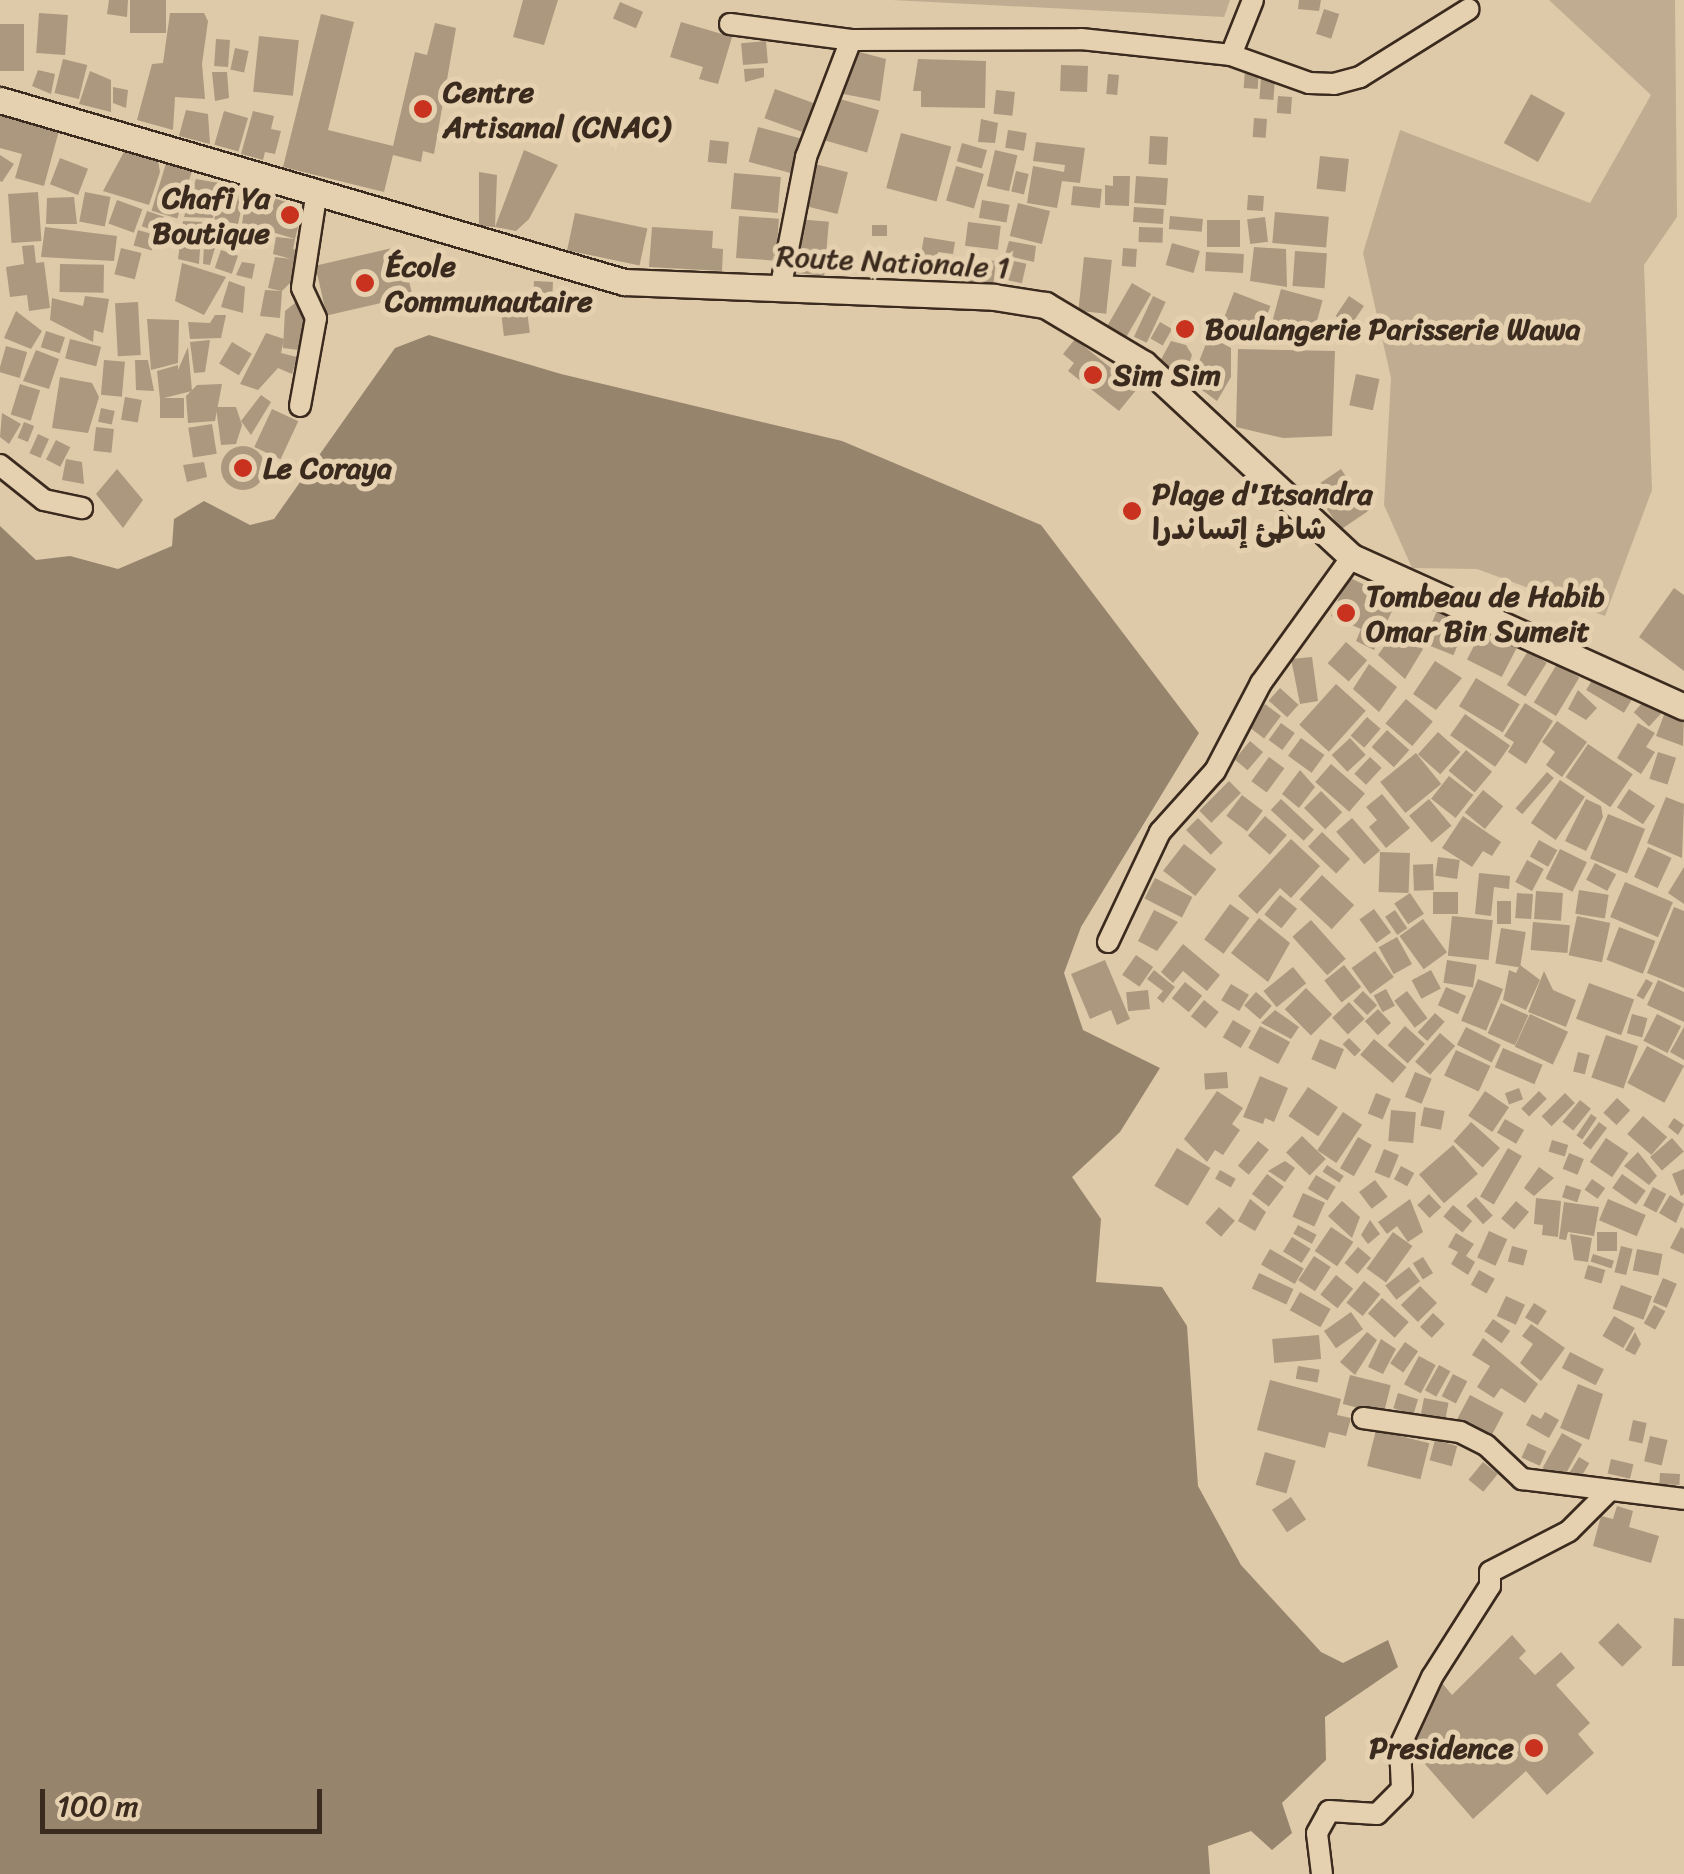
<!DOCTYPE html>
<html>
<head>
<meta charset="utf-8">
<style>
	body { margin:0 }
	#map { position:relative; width:1684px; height:1874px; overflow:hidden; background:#dec9a9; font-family:Sriracha,"Playpen Sans Arabic",sans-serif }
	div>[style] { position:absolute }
	.green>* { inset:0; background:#c0ac90 }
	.water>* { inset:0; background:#97846d }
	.building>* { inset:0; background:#ab987e; transform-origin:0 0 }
	.round { border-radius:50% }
	.roads { filter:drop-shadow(2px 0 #3b2a1e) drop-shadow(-2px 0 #3b2a1e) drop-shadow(0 2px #3b2a1e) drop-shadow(0 -2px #3b2a1e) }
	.minor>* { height:20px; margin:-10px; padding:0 10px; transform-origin:10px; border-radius:10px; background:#e5d0af }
	.major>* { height:25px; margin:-12.5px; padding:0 12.5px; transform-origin:12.5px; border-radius:12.5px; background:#e5d0af }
	.dots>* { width:28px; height:28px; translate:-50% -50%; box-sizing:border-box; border:5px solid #e5d0af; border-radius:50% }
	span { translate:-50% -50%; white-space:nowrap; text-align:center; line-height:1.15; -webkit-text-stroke:10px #e5d0af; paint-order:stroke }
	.poi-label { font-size:30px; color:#3b2a1e; font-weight:700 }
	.left { translate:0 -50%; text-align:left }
	.right { translate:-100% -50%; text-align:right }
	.street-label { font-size:30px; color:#3b2a1e }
	.scale { position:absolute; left:40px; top:1789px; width:282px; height:45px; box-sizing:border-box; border:5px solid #3b2a1e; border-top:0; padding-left:12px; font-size:30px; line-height:35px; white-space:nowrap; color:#3b2a1e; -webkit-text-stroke:8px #e5d0af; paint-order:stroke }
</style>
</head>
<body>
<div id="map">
	<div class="green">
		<i style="clip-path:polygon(892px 0,1230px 0,1224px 17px)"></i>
		<i style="clip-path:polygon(1549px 0,1675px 0,1677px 217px,1644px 265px,1652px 490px,1605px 616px,1477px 569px,1412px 568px,1384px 505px,1391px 378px,1363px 253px,1400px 130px,1590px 203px,1651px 95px)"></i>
	</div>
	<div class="water">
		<i style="clip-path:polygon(429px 335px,561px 374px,842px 441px,1041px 525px,1199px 733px,1081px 927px,1064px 973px,1083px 1030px,1160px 1068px,1120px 1132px,1072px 1177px,1101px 1219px,1096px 1282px,1162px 1287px,1187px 1326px,1198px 1486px,1241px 1565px,1321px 1652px,1343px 1663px,1388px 1640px,1398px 1667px,1325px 1717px,1326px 1760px,1282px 1803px,1292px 1833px,1272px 1850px,1251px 1831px,1208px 1846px,1210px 1874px,0 1874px,0 526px,36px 560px,70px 556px,118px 569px,172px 546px,174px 519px,204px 501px,250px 525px,274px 519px,395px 348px)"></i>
	</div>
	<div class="building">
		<i style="clip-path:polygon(109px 0,128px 0,127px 17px,107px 14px)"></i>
		<i style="left:130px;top:0;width:36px;height:33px"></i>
		<i style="clip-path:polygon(523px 0,558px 0,544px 45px,513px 37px)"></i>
		<i style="clip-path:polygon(1299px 0,1321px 0,1319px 11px,1298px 9px)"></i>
		<i style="left:620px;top:2px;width:25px;height:18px;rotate:23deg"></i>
		<i style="left:1324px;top:9px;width:16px;height:26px;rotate:18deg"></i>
		<i style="left:39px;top:13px;width:29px;height:40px;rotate:4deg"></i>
		<i style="clip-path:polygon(170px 13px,204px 13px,208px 21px,202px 64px,205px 99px,175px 97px,173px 130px,137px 120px,152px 64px,163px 63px)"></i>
		<i style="clip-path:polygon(321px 14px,354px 22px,328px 130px,393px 146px,415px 52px,427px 55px,435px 23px,456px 28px,434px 154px,423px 151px,421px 162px,393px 155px,384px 192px,283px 167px)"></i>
		<i style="clip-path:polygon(681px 22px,732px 37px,718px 84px,699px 79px,703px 67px,670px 57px)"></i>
		<i style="left:0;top:24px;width:24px;height:47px"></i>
		<i style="left:259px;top:36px;width:40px;height:56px;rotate:6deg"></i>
		<i style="left:216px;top:39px;width:14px;height:27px;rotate:4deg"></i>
		<i style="left:766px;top:41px;width:22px;height:25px;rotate:85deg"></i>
		<i style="left:235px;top:48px;width:14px;height:22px;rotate:12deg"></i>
		<i style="clip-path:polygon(852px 50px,886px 59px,880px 101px,838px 93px)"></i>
		<i style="left:63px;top:59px;width:25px;height:35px;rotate:14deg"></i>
		<i style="clip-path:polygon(918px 59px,986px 61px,985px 108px,921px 107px,921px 91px,913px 91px)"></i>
		<i style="left:1061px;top:65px;width:27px;height:26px;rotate:2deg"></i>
		<i style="clip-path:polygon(764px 68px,764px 77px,745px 82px,744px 69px)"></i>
		<i style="left:1245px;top:69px;width:14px;height:19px;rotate:4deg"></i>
		<i style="clip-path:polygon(38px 70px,55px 74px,51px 94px,32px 86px)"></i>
		<i style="clip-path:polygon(90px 71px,111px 80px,111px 112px,79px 104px)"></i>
		<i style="clip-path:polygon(212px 72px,227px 72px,229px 98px,215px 101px)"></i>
		<i style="left:1108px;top:74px;width:11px;height:20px;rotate:5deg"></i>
		<i style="left:1261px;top:77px;width:14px;height:22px;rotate:4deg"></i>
		<i style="clip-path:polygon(113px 87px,128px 90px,126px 108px,113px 103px)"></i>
		<i style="left:775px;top:89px;width:48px;height:31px;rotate:20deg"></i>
		<i style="left:996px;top:90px;width:19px;height:24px;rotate:6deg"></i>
		<i style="left:1531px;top:94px;width:39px;height:56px;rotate:29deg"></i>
		<i style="left:1278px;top:96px;width:14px;height:17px;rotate:4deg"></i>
		<i style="left:833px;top:97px;width:48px;height:44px;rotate:16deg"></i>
		<i style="clip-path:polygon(0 106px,61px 123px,44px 186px,15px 178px,22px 154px,0 148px)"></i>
		<i style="clip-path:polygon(186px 110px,208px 114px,210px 144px,179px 136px)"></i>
		<i style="left:224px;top:111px;width:25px;height:35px;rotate:16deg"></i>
		<i style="clip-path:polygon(253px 111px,274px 116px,271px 129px,281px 131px,275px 154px,265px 152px,263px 160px,241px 154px)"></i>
		<i style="left:1254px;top:118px;width:13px;height:19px;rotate:4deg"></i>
		<i style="clip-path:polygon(981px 119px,998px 123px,995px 143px,978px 142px)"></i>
		<i style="left:758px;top:127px;width:47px;height:36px;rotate:15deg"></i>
		<i style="left:1008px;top:130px;width:19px;height:18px;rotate:9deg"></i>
		<i style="left:901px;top:133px;width:52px;height:57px;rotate:15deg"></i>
		<i style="left:1150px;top:136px;width:18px;height:28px;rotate:3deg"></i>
		<i style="left:710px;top:140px;width:19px;height:22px;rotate:6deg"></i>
		<i style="clip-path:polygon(1036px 142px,1085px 148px,1080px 183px,1062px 181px,1057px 208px,1027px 203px,1033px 166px,1064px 172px,1065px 165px,1033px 161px)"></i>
		<i style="left:962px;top:143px;width:26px;height:19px;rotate:16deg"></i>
		<i style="clip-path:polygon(125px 150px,157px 155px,160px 172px,149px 205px,103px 191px)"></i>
		<i style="clip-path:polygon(524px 150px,558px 165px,529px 219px,516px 231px,495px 227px)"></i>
		<i style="left:995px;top:150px;width:23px;height:37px;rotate:13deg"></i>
		<i style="clip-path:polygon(0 155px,14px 164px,2px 182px,0 181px)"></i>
		<i style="left:1320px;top:156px;width:29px;height:33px;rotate:6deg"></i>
		<i style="left:60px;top:158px;width:30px;height:28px;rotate:21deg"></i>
		<i style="left:167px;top:160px;width:27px;height:53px;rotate:17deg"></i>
		<i style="left:811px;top:163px;width:38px;height:43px;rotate:14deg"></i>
		<i style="left:956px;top:166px;width:29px;height:36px;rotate:16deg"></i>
		<i style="left:1016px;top:171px;width:13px;height:21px;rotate:13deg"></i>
		<i style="clip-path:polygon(479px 172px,497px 175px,495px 227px,479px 226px)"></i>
		<i style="left:734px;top:173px;width:47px;height:36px;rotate:5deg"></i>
		<i style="clip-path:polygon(1113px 176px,1130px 176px,1129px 206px,1105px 205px,1105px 185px,1113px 186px)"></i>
		<i style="left:1136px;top:176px;width:32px;height:27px;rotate:4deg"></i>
		<i style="clip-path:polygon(196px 179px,219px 183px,213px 218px,184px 217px)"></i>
		<i style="left:222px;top:184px;width:24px;height:36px;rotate:12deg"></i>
		<i style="left:1073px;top:186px;width:29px;height:19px;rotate:6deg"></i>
		<i style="clip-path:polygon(247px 190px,303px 207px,295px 239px,293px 249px,300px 252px,297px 276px,282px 291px,280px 318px,260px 316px,265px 290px,282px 291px,268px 288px,275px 257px,291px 259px,273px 254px,276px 237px,295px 239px,269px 231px,266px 245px,240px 238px)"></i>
		<i style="left:38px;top:192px;width:49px;height:30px;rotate:86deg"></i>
		<i style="left:85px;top:192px;width:26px;height:30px;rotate:11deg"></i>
		<i style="left:1248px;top:195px;width:16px;height:15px;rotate:4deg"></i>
		<i style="clip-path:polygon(74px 197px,77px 224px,46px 224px,47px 198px)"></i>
		<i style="left:117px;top:200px;width:27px;height:25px;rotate:20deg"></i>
		<i style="left:982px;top:200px;width:28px;height:18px;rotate:10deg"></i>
		<i style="left:1018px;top:203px;width:33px;height:34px;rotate:14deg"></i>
		<i style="left:1134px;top:207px;width:30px;height:15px;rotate:4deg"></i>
		<i style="left:147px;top:211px;width:18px;height:16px;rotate:19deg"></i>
		<i style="left:1275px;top:212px;width:54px;height:31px;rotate:5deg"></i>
		<i style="left:575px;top:213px;width:74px;height:38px;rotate:12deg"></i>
		<i style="left:739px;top:216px;width:40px;height:42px;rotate:4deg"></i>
		<i style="left:1170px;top:216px;width:33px;height:13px;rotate:5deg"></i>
		<i style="left:1265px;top:217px;width:25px;height:18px;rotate:83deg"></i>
		<i style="left:797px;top:219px;width:32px;height:54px;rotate:5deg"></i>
		<i style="left:1207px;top:220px;width:33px;height:27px"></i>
		<i style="clip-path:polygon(183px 221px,202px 222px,199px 264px,178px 259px)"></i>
		<i style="left:968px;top:222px;width:33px;height:24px;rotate:7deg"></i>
		<i style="left:872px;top:225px;width:15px;height:11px"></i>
		<i style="clip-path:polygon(45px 227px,117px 236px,114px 261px,41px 257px)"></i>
		<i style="clip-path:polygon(652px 227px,713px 231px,712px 248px,723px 249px,722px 271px,649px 267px)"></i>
		<i style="left:1139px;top:227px;width:24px;height:15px;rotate:2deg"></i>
		<i style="left:138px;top:230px;width:19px;height:16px;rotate:16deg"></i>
		<i style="clip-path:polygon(205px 230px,219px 234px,210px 265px,203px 264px)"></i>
		<i style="clip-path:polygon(924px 237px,955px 242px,953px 254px,938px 252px,936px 268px,919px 265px)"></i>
		<i style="clip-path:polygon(1009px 241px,1036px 246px,1034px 262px,1005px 255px)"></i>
		<i style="left:1172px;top:243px;width:29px;height:23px;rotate:16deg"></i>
		<i style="clip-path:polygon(34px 245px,36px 263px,44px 262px,50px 308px,29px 311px,27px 295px,10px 297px,6px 267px,24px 264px,22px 246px)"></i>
		<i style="left:401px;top:246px;width:51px;height:88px;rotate:77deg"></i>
		<i style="clip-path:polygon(1254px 247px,1286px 249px,1287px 287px,1250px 281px)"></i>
		<i style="left:121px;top:248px;width:21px;height:27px;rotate:14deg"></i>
		<i style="left:1123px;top:248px;width:14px;height:18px;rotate:4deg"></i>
		<i style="left:221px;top:250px;width:18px;height:19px;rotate:19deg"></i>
		<i style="left:1295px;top:251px;width:32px;height:35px;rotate:4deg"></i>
		<i style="left:1206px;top:252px;width:38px;height:19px;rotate:3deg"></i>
		<i style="left:1084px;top:257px;width:28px;height:54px;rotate:6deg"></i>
		<i style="left:967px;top:258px;width:29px;height:26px;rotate:6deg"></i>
		<i style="left:1001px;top:258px;width:26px;height:20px;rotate:13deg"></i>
		<i style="clip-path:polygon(242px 262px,255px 264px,252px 279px,236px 275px)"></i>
		<i style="clip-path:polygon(182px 263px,226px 277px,204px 315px,175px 301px)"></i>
		<i style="left:60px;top:264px;width:44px;height:28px;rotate:1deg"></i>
		<i style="clip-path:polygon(229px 281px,245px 287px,243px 313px,221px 307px)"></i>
		<i style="left:553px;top:282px;width:20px;height:19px;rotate:93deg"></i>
		<i style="left:1132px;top:283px;width:22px;height:49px;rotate:30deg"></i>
		<i style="left:1281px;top:289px;width:43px;height:42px;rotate:15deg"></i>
		<i style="left:561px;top:292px;width:19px;height:20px"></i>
		<i style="left:1234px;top:292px;width:39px;height:33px;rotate:21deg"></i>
		<i style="left:525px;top:294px;width:39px;height:26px;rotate:83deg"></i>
		<i style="clip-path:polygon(85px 296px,109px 299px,103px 333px,94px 330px,93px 342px,50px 320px,52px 298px,83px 306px)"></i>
		<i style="left:1153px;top:296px;width:14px;height:45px;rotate:25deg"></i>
		<i style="left:1349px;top:296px;width:18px;height:24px;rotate:34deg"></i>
		<i style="left:138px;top:302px;width:53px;height:23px;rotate:87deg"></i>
		<i style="clip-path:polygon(295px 303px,308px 304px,306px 351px,283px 348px,285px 311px)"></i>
		<i style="clip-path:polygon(16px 311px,42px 331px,31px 349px,4px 338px)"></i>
		<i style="clip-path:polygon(215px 315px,226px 315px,221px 338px,190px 339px,188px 322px,210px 323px)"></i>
		<i style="clip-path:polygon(147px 319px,179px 320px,178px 363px,151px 370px)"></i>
		<i style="left:1160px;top:322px;width:14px;height:19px;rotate:30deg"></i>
		<i style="left:46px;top:331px;width:20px;height:17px;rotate:18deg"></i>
		<i style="clip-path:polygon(266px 333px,284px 339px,281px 353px,297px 357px,292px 374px,278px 368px,258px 390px,240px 384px)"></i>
		<i style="clip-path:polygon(1209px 336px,1231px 348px,1231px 377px,1217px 401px,1191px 382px)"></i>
		<i style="left:70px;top:339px;width:32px;height:20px;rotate:14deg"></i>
		<i style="clip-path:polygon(1075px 339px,1137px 389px,1119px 411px,1068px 371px,1074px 363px,1063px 354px)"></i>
		<i style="clip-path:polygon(210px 340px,205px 372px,194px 373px,190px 342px)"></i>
		<i style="clip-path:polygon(1171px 341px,1186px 345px,1192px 355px,1184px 380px,1157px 367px)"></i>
		<i style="left:232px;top:342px;width:23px;height:25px;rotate:31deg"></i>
		<i style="left:6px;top:346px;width:22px;height:27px;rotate:16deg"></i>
		<i style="clip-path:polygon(188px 347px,192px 391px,160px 399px,157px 371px,178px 365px,178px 370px)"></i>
		<i style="clip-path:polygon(1238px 349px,1335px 351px,1332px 436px,1283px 438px,1236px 427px)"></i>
		<i style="clip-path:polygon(36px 350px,59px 359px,49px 389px,23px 381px)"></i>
		<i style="left:104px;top:360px;width:21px;height:35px;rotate:5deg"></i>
		<i style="clip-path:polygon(135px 360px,148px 360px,154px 391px,136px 390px)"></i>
		<i style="left:1356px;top:374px;width:24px;height:32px;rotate:12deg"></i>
		<i style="clip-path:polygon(60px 377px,92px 383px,99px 397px,88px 433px,52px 428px)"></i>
		<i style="left:20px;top:384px;width:21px;height:32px;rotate:17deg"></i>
		<i style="clip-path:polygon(222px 384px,215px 421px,188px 423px,186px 396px,197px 385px)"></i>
		<i style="clip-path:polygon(261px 395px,271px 402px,251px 435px,241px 421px)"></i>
		<i style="left:125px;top:397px;width:17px;height:23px;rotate:10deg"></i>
		<i style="left:184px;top:398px;width:20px;height:24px;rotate:90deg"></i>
		<i style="clip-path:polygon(216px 407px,236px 407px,242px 425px,236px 444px,221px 445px)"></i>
		<i style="left:101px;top:408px;width:14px;height:14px;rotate:12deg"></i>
		<i style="left:272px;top:409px;width:29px;height:42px;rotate:25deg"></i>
		<i style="clip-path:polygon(2px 413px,21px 424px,9px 444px,0 437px)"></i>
		<i style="left:24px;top:422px;width:11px;height:17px;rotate:22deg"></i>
		<i style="left:212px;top:424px;width:30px;height:24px;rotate:81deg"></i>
		<i style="left:96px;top:427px;width:18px;height:24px;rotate:6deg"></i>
		<i style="left:38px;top:434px;width:12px;height:21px;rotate:24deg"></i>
		<i style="left:56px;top:440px;width:16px;height:22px;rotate:27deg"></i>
		<i class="round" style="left:221px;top:446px;width:44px;height:44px"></i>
		<i style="clip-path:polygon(66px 459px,82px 462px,84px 484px,62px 480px)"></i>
		<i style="clip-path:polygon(204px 462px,207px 477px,187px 482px,183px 465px)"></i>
		<i style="clip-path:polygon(117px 469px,143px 500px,123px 528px,96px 494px)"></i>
		<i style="left:1341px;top:469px;width:50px;height:34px;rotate:56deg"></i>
		<i style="clip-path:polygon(1348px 577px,1397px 600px,1374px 650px,1356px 641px,1361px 629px,1331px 616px)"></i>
		<i style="clip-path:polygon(1674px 588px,1684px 595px,1684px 671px,1639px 637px)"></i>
		<i style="left:1438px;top:608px;width:32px;height:38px;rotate:22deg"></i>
		<i style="left:1482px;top:630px;width:39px;height:33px;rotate:27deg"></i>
		<i style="clip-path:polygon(1395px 631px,1423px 649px,1405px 679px,1378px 655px)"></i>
		<i style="left:1346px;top:642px;width:28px;height:28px;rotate:41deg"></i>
		<i style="left:1528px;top:651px;width:22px;height:40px;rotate:32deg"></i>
		<i style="clip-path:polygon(1312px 657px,1318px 701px,1300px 704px,1291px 659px)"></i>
		<i style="clip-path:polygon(1435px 661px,1462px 678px,1436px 710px,1413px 694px)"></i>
		<i style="clip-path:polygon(1369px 664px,1397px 687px,1379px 712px,1353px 689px)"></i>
		<i style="left:1557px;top:664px;width:26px;height:45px;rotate:31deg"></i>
		<i style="left:1597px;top:672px;width:44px;height:21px;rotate:31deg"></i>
		<i style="left:1476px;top:678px;width:51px;height:33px;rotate:31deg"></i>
		<i style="left:1336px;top:684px;width:40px;height:55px;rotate:42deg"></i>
		<i style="left:1280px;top:688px;width:25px;height:17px;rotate:42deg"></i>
		<i style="clip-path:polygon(1578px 690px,1597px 708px,1586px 720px,1568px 709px)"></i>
		<i style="left:1406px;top:699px;width:35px;height:32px;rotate:40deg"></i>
		<i style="left:1646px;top:699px;width:21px;height:18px;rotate:43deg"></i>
		<i style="clip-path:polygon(1525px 703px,1553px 721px,1526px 764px,1508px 752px,1514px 742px,1504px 736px)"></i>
		<i style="left:1265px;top:704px;width:20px;height:28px;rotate:37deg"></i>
		<i style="clip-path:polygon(1667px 707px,1684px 713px,1683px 746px,1656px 736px)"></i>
		<i style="left:1465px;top:714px;width:55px;height:26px;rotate:35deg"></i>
		<i style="left:1367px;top:717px;width:18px;height:25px;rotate:41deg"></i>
		<i style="clip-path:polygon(1557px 721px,1587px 742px,1562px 777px,1546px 765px,1555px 752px,1542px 742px)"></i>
		<i style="left:1281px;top:723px;width:17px;height:21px;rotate:36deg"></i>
		<i style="clip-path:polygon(1638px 723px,1655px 733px,1646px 747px,1655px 752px,1641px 774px,1617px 758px)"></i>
		<i style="left:1387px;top:730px;width:30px;height:23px;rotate:42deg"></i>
		<i style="left:1438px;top:732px;width:30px;height:30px;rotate:42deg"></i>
		<i style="left:1301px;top:738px;width:29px;height:22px;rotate:36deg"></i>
		<i style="left:1350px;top:738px;width:23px;height:25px;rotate:47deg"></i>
		<i style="left:1250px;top:741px;width:17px;height:24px;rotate:40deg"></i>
		<i style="left:1588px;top:744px;width:54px;height:40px;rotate:34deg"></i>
		<i style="left:1466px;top:750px;width:34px;height:27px;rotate:40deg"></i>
		<i style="left:1658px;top:752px;width:19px;height:28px;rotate:18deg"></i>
		<i style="left:1416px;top:753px;width:40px;height:46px;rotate:51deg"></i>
		<i style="left:1269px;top:757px;width:19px;height:30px;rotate:36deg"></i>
		<i style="left:1370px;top:757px;width:16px;height:23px;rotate:43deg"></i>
		<i style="left:1331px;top:764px;width:45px;height:24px;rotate:41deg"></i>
		<i style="clip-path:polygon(1300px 770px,1315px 787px,1299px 808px,1282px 794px)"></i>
		<i style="left:1547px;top:772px;width:9px;height:48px;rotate:41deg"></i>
		<i style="left:1449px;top:776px;width:31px;height:29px;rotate:38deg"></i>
		<i style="left:1560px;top:780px;width:30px;height:52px;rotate:34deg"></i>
		<i style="left:1229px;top:781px;width:17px;height:42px;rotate:45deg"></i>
		<i style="left:1629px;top:789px;width:31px;height:22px;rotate:33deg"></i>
		<i style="left:1483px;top:790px;width:26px;height:29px;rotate:39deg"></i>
		<i style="left:1321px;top:791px;width:30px;height:24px;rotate:45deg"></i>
		<i style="clip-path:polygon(1382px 794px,1410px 828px,1386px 848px,1369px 827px,1377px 820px,1366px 807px)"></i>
		<i style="left:1242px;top:795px;width:26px;height:26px;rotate:37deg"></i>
		<i style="clip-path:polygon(1666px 797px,1684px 804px,1682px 858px,1647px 843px)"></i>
		<i style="left:1281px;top:799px;width:45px;height:15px;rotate:43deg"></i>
		<i style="left:1429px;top:799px;width:35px;height:26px;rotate:50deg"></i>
		<i style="clip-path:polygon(1586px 799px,1601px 806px,1603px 817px,1586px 851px,1565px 841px)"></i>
		<i style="left:1608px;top:814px;width:40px;height:48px;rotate:22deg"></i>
		<i style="left:1265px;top:816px;width:29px;height:26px;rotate:41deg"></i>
		<i style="clip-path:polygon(1463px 816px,1501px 842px,1492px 856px,1483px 851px,1472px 867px,1442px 848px)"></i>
		<i style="left:1198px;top:818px;width:35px;height:17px;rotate:45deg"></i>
		<i style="left:1352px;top:818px;width:43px;height:21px;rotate:49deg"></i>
		<i style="left:1322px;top:832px;width:39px;height:20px;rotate:44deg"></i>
		<i style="clip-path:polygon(1291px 839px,1320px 866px,1291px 898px,1280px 888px,1257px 914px,1238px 896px)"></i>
		<i style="left:1539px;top:840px;width:21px;height:19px;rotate:29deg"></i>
		<i style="left:1184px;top:844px;width:41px;height:34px;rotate:38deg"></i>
		<i style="left:1648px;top:847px;width:26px;height:33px;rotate:25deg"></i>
		<i style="left:1560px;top:849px;width:30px;height:33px;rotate:26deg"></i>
		<i style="left:1380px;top:852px;width:30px;height:40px;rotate:2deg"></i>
		<i style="left:1438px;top:857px;width:22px;height:19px;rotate:8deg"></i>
		<i style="left:1527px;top:860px;width:19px;height:25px;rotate:28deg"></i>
		<i style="left:1595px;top:863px;width:24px;height:19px;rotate:28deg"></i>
		<i style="left:1433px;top:864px;width:26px;height:20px;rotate:88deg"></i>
		<i style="clip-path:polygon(1684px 867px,1684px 904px,1668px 893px)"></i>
		<i style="clip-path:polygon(1479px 873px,1510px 876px,1509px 889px,1494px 887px,1491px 916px,1475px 914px)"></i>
		<i style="left:1322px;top:875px;width:44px;height:33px;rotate:43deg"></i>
		<i style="left:1155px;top:878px;width:42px;height:23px;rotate:27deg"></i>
		<i style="left:1625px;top:882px;width:52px;height:38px;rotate:23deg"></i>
		<i style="left:1579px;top:890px;width:30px;height:24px;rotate:9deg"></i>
		<i style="left:1536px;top:891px;width:27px;height:28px;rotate:4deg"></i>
		<i style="left:1433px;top:892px;width:25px;height:22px"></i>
		<i style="left:1410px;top:893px;width:25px;height:19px;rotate:56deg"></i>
		<i style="left:1517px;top:893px;width:16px;height:25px;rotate:4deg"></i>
		<i style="left:1280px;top:895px;width:22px;height:25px;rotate:39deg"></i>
		<i style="left:1497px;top:901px;width:14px;height:23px"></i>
		<i style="left:1230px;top:904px;width:24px;height:44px;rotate:36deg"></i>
		<i style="clip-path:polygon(1674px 907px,1684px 911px,1684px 988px,1647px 973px)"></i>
		<i style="left:1374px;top:909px;width:29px;height:18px;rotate:54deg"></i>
		<i style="clip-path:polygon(1154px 910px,1178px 922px,1157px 951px,1138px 941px)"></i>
		<i style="left:1395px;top:910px;width:22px;height:12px;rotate:56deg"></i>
		<i style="left:1452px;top:916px;width:41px;height:40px;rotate:6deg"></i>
		<i style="left:1577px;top:916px;width:34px;height:40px;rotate:12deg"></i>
		<i style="clip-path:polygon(1259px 918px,1290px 943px,1268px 982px,1231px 953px)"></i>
		<i style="left:1423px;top:919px;width:41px;height:29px;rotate:54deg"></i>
		<i style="left:1311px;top:920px;width:52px;height:25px;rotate:48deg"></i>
		<i style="left:1533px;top:922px;width:37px;height:28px;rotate:5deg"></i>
		<i style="left:1619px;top:927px;width:39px;height:35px;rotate:21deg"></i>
		<i style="left:1501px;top:928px;width:25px;height:36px;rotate:9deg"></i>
		<i style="left:1397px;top:937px;width:31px;height:21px;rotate:61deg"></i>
		<i style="clip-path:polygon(1183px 944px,1220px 975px,1207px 991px,1183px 971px,1173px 983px,1161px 972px)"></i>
		<i style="left:1375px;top:951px;width:32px;height:29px;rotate:54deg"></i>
		<i style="left:1136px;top:955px;width:21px;height:24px;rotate:35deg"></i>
		<i style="clip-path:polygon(1105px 960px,1130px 1019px,1117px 1025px,1111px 1010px,1090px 1019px,1071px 974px)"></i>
		<i style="left:1447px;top:960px;width:30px;height:23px;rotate:9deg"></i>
		<i style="left:1344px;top:965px;width:28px;height:25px;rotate:52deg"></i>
		<i style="clip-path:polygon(1520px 965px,1540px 980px,1526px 1010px,1503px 1000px,1509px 970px,1516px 973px)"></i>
		<i style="left:1293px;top:967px;width:21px;height:38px;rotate:51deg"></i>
		<i style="clip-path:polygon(1154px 970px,1175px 987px,1163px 1003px,1157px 998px,1163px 991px,1147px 979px)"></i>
		<i style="left:1431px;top:970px;width:21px;height:22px;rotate:62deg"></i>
		<i style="clip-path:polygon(1544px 971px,1553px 990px,1576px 1000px,1566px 1027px,1528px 1012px)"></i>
		<i style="left:1478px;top:979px;width:27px;height:45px;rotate:22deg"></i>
		<i style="left:1646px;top:979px;width:8px;height:19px;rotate:30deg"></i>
		<i style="clip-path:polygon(1658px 980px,1684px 992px,1684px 1022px,1647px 1005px)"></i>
		<i style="left:1185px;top:982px;width:22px;height:21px;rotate:39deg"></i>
		<i style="left:1589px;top:983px;width:48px;height:38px;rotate:20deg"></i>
		<i style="left:1231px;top:984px;width:21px;height:19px;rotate:31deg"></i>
		<i style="left:1446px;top:987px;width:22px;height:20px;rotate:24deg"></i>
		<i style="left:1306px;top:988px;width:37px;height:30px;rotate:45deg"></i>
		<i style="left:1386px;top:989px;width:19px;height:14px;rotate:62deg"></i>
		<i style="left:1148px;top:990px;width:19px;height:22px;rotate:84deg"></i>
		<i style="left:1363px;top:991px;width:20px;height:14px;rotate:45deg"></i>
		<i style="left:1407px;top:991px;width:34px;height:16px;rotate:53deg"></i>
		<i style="left:1256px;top:992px;width:21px;height:18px;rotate:41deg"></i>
		<i style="left:1204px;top:1000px;width:19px;height:21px;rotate:39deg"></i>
		<i style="left:1349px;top:1002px;width:23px;height:23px;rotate:47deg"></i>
		<i style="left:1501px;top:1003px;width:30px;height:33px;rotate:24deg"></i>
		<i style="left:1378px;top:1009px;width:19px;height:18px;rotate:47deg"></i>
		<i style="clip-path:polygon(1275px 1010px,1299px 1027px,1291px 1039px,1261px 1023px)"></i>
		<i style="left:1435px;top:1013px;width:13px;height:26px;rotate:42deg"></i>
		<i style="left:1530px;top:1014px;width:42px;height:36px;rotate:25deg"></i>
		<i style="left:1632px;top:1014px;width:16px;height:20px;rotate:15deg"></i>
		<i style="left:1657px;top:1014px;width:27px;height:30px;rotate:27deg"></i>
		<i style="left:1233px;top:1020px;width:21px;height:20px;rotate:31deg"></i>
		<i style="left:1260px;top:1026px;width:34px;height:25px;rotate:28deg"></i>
		<i style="left:1405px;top:1026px;width:27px;height:26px;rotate:42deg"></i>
		<i style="left:1466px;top:1027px;width:39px;height:20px;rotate:27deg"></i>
		<i style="clip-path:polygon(1684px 1027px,1684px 1060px,1670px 1052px)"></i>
		<i style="left:1440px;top:1033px;width:20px;height:38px;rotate:41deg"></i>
		<i style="left:1606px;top:1035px;width:34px;height:45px;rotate:19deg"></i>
		<i style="left:1349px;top:1038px;width:17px;height:9px;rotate:45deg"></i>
		<i style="left:1320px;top:1039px;width:26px;height:22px;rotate:23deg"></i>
		<i style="left:1374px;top:1039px;width:43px;height:21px;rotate:41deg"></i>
		<i style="left:1647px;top:1046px;width:42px;height:42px;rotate:28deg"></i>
		<i style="left:1503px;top:1048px;width:43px;height:21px;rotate:23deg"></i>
		<i style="left:1456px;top:1050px;width:38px;height:28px;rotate:25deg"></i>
		<i style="left:1578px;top:1052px;width:12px;height:20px;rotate:14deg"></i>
		<i style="left:1227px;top:1072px;width:16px;height:23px;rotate:86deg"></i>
		<i style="left:1415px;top:1072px;width:18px;height:27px;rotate:22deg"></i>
		<i style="clip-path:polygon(1260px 1076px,1288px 1088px,1274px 1122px,1265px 1118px,1263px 1124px,1243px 1117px)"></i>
		<i style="left:1308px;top:1087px;width:36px;height:35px;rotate:34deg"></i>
		<i style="left:1519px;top:1088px;width:12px;height:15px;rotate:70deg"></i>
		<i style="clip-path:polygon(1217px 1091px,1243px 1108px,1232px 1124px,1240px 1130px,1223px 1155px,1215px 1150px,1207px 1162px,1184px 1139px)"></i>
		<i style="left:1485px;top:1091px;width:29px;height:30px;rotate:34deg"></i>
		<i style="left:1539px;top:1091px;width:11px;height:25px;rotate:45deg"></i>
		<i style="left:1376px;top:1093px;width:16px;height:22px;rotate:22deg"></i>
		<i style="left:1565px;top:1093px;width:14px;height:33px;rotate:45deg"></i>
		<i style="left:1617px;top:1098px;width:18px;height:20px;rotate:43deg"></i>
		<i style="left:1580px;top:1100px;width:14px;height:28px;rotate:39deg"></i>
		<i style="left:1424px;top:1107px;width:21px;height:19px;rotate:11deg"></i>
		<i style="left:1391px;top:1110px;width:25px;height:31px;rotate:5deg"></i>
		<i style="left:1343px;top:1112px;width:23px;height:46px;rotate:34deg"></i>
		<i style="left:1591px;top:1114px;width:7px;height:26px;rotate:34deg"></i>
		<i style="left:1643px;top:1116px;width:32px;height:24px;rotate:41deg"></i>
		<i style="clip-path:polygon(1674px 1118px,1684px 1125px,1678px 1135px,1668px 1127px)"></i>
		<i style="left:1505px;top:1119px;width:22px;height:16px;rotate:30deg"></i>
		<i style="left:1471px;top:1122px;width:39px;height:26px;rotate:42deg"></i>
		<i style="left:1599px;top:1122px;width:10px;height:27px;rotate:37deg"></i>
		<i style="left:1302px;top:1136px;width:33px;height:23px;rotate:44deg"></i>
		<i style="left:1358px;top:1137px;width:16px;height:36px;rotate:30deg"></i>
		<i style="left:1606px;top:1138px;width:27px;height:29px;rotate:34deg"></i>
		<i style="left:1672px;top:1138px;width:18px;height:29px;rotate:49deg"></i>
		<i style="left:1552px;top:1140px;width:17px;height:12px;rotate:17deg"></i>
		<i style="left:1258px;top:1141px;width:14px;height:32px;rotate:39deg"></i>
		<i style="left:1453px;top:1145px;width:38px;height:45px;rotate:49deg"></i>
		<i style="left:1177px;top:1148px;width:39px;height:44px;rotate:31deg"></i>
		<i style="left:1508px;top:1148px;width:16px;height:56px;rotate:30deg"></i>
		<i style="left:1384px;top:1149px;width:16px;height:25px;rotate:22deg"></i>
		<i style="clip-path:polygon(1638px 1152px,1657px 1176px,1649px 1185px,1624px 1166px)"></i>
		<i style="left:1569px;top:1153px;width:16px;height:17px;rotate:22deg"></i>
		<i style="clip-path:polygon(1285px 1161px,1295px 1168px,1285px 1182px,1268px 1171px)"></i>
		<i style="left:1327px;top:1165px;width:20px;height:8px;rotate:33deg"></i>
		<i style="left:1401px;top:1166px;width:15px;height:15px;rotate:28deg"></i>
		<i style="clip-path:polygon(1539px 1167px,1554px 1178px,1534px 1196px,1524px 1188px)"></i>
		<i style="clip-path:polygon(1684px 1169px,1684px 1194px,1681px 1196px,1672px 1174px)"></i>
		<i style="left:1220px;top:1170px;width:18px;height:10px;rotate:29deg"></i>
		<i style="left:1267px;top:1174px;width:21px;height:25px;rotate:37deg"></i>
		<i style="left:1622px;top:1174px;width:29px;height:17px;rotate:35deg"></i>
		<i style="left:1316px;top:1175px;width:23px;height:16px;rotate:31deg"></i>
		<i style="left:1592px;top:1179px;width:16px;height:13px;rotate:35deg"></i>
		<i style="left:1375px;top:1180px;width:21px;height:20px;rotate:53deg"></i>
		<i style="left:1566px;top:1185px;width:16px;height:13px;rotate:18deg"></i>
		<i style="left:1653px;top:1187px;width:15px;height:21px;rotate:28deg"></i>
		<i style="left:1303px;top:1193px;width:24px;height:26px;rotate:24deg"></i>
		<i style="left:1429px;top:1194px;width:18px;height:16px;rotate:47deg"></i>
		<i style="clip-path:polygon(1670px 1195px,1684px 1204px,1676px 1223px,1659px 1213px)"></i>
		<i style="left:1476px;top:1197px;width:25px;height:13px;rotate:48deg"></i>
		<i style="clip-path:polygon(1536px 1198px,1561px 1201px,1558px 1237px,1542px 1235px,1543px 1225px,1534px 1224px)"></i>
		<i style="clip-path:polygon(1250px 1199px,1266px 1212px,1255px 1231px,1238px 1221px)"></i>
		<i style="clip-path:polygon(1410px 1199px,1423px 1232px,1408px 1242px,1397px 1226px,1387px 1234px,1378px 1222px)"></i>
		<i style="left:1608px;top:1199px;width:41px;height:23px;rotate:23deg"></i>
		<i style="clip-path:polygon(1342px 1201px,1360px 1217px,1352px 1238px,1328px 1216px)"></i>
		<i style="left:1516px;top:1201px;width:17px;height:23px;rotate:40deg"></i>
		<i style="clip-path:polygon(1564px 1202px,1599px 1207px,1594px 1236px,1568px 1232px,1566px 1240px,1559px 1239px)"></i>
		<i style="left:1453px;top:1205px;width:25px;height:15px;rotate:40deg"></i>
		<i style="left:1219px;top:1207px;width:21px;height:21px;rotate:41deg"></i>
		<i style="clip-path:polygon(1370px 1220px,1380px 1234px,1368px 1244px,1361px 1235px)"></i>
		<i style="left:1298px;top:1225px;width:21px;height:10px;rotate:28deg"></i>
		<i style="left:1331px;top:1227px;width:27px;height:29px;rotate:34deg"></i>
		<i style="clip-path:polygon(1681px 1227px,1684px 1229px,1684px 1254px,1670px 1248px)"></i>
		<i style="left:1489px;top:1231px;width:20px;height:29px;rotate:24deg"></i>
		<i style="left:1393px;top:1232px;width:24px;height:45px;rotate:36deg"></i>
		<i style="left:1617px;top:1232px;width:19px;height:20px;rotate:90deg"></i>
		<i style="clip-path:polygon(1456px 1233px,1474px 1244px,1466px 1256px,1475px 1262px,1468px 1275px,1451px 1264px,1458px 1252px,1448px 1247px)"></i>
		<i style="clip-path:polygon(1570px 1234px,1592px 1238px,1588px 1262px,1574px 1260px)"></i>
		<i style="left:1292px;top:1237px;width:22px;height:17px;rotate:32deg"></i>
		<i style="left:1512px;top:1246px;width:16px;height:16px;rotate:15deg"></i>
		<i style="left:1621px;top:1246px;width:12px;height:27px;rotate:14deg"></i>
		<i style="left:1358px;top:1247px;width:17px;height:21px;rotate:40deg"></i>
		<i style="left:1270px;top:1249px;width:39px;height:18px;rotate:30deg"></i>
		<i style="left:1637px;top:1249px;width:26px;height:22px;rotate:11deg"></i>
		<i style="left:1593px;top:1254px;width:22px;height:8px;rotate:18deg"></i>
		<i style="left:1314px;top:1256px;width:20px;height:29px;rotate:33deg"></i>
		<i style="left:1423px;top:1257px;width:19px;height:12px;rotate:58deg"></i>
		<i style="left:1588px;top:1265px;width:18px;height:14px;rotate:16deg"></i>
		<i style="left:1409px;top:1267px;width:18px;height:30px;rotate:52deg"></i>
		<i style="left:1479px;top:1270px;width:18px;height:17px;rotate:29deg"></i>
		<i style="left:1259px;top:1273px;width:38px;height:17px;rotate:25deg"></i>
		<i style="left:1336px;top:1275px;width:22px;height:25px;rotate:39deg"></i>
		<i style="left:1663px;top:1278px;width:15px;height:26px;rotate:23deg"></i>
		<i style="left:1364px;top:1281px;width:21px;height:28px;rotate:39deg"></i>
		<i style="left:1621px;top:1285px;width:33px;height:25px;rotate:20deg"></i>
		<i style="left:1420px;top:1286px;width:24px;height:27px;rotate:45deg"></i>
		<i style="left:1300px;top:1292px;width:35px;height:21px;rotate:29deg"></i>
		<i style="left:1506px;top:1296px;width:21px;height:22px;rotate:25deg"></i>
		<i style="left:1382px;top:1298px;width:36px;height:21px;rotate:42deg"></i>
		<i style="left:1534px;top:1303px;width:15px;height:17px;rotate:32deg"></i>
		<i style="left:1654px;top:1305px;width:13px;height:21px;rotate:29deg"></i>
		<i style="left:1351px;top:1312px;width:21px;height:33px;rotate:55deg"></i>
		<i style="left:1433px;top:1313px;width:16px;height:19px;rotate:43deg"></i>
		<i style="left:1614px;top:1316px;width:24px;height:23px;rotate:30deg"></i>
		<i style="left:1493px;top:1319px;width:21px;height:15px;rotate:35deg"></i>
		<i style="clip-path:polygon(1531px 1324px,1565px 1348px,1541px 1381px,1520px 1363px,1533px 1344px,1522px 1336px)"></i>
		<i style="clip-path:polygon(1367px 1332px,1377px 1340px,1355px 1375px,1340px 1362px)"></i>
		<i style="clip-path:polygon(1635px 1332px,1641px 1344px,1635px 1355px,1625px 1350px)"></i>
		<i style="left:1319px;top:1335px;width:24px;height:47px;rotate:85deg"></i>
		<i style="clip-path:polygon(1483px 1338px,1538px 1384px,1525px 1403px,1501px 1388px,1494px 1398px,1477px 1387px,1490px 1366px,1472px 1355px)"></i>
		<i style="clip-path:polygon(1381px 1339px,1396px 1349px,1383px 1374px,1368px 1367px)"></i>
		<i style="left:1405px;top:1342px;width:16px;height:26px;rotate:35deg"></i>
		<i style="left:1570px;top:1352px;width:38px;height:18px;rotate:27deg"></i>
		<i style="left:1419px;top:1356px;width:19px;height:32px;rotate:28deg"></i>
		<i style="left:1439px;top:1365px;width:13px;height:29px;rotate:29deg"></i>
		<i style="left:1298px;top:1366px;width:22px;height:13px;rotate:10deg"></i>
		<i style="left:1453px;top:1374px;width:16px;height:25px;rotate:27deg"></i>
		<i style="left:1350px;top:1375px;width:42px;height:30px;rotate:14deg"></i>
		<i style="clip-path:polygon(1270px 1380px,1341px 1399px,1337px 1415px,1351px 1418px,1346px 1436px,1329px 1432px,1325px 1448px,1257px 1430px)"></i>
		<i style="clip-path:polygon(1578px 1384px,1603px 1394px,1589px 1440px,1560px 1428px)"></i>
		<i style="left:1398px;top:1393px;width:21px;height:16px;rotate:17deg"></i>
		<i style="left:1470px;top:1395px;width:38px;height:27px;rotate:28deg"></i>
		<i style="left:1424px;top:1398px;width:25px;height:18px;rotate:11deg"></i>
		<i style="clip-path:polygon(1545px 1412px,1559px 1420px,1549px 1438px,1526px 1425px,1532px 1414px,1541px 1419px)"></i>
		<i style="left:1633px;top:1420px;width:14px;height:21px;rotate:12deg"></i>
		<i style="left:1376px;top:1430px;width:55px;height:37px;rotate:14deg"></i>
		<i style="left:1562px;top:1433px;width:23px;height:40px;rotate:29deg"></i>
		<i style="left:1650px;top:1436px;width:18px;height:26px;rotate:13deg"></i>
		<i style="left:1435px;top:1440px;width:23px;height:21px;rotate:15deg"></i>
		<i style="left:1528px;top:1443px;width:20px;height:16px;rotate:24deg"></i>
		<i style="left:1265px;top:1452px;width:32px;height:34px;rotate:16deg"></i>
		<i style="left:1579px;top:1457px;width:12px;height:24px;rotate:31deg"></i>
		<i style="left:1611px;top:1459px;width:23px;height:15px;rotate:13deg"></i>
		<i style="left:1483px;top:1462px;width:19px;height:23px;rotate:39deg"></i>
		<i style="left:1660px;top:1473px;width:20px;height:11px;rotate:3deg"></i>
		<i style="left:1291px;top:1497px;width:27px;height:23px;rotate:56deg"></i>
		<i style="clip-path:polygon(1617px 1506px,1633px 1511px,1629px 1527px,1659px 1536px,1651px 1563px,1593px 1546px,1601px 1516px,1613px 1519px)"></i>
		<i style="clip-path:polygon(1674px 1618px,1684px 1619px,1684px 1666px,1672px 1666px)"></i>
		<i style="left:1618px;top:1623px;width:34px;height:28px;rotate:45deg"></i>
		<i style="clip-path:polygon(1512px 1635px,1526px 1651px,1519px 1658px,1535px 1675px,1561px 1652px,1575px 1668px,1556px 1685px,1590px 1723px,1578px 1734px,1594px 1753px,1547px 1795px,1526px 1771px,1473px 1819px,1411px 1748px,1442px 1683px,1452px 1695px)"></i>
	</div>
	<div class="roads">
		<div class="minor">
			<i style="left:730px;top:24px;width:122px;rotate:7.5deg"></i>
			<i style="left:851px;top:40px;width:230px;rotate:-0.2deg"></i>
			<i style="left:1081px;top:39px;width:151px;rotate:6.1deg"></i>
			<i style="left:1231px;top:55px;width:83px;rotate:19.7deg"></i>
			<i style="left:1309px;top:83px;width:25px;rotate:2deg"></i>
			<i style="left:1334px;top:84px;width:27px;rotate:-15deg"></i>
			<i style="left:1360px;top:77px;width:128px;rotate:-32deg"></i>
			<i style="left:1231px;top:55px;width:59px;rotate:-68.2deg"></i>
			<i style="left:780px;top:290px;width:136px;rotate:-78.9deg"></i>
			<i style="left:806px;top:157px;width:125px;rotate:-69deg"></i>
			<i style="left:300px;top:406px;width:89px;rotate:-79.7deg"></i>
			<i style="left:316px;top:318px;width:33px;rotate:-115deg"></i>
			<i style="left:302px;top:288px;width:99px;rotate:-81.3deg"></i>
			<i style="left:0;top:465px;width:56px;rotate:38.5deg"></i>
			<i style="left:44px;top:500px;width:39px;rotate:12deg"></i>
			<i style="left:1108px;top:942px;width:122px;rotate:-64.7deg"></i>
			<i style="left:1160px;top:832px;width:82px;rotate:-48deg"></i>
			<i style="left:1215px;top:771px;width:99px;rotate:-62.4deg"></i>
			<i style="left:1261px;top:683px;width:155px;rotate:-54.2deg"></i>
			<i style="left:1363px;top:1418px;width:98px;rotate:8.2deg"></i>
			<i style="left:1460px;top:1432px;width:29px;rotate:27deg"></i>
			<i style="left:1486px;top:1445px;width:50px;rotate:43.4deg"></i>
			<i style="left:1522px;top:1479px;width:163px;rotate:7deg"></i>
			<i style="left:1322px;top:1874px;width:41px;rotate:-97deg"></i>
			<i style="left:1317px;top:1833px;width:25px;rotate:-61deg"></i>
			<i style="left:1329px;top:1811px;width:48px;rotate:3.6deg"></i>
			<i style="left:1377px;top:1814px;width:35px;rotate:-45deg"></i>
			<i style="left:1402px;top:1789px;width:43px;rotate:-92.7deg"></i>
			<i style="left:1400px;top:1746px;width:76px;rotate:-65.1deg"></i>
			<i style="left:1432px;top:1677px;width:108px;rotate:-57.5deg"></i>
			<i style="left:1490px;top:1586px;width:14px;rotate:-90deg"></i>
			<i style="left:1490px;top:1572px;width:89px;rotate:-27.4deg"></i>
			<i style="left:1569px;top:1531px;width:58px;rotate:-45deg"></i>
		</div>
		<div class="major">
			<i style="left:0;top:100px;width:650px;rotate:16.26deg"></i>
			<i style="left:624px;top:282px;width:370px;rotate:2.3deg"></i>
			<i style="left:994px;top:297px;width:52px;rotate:8.9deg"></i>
			<i style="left:1045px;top:305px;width:115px;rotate:30.8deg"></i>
			<i style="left:1144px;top:364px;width:284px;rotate:42.9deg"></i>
			<i style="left:1352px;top:557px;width:364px;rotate:24.3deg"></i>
		</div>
	</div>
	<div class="dots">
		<i style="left:423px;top:109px;background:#c8321e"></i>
		<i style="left:290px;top:215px;background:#c8321e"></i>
		<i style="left:365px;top:283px;background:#c8321e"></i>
		<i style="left:1185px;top:329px;background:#c8321e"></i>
		<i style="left:1093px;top:375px;background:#c8321e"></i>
		<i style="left:243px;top:468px;background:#c8321e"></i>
		<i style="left:1132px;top:511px;background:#c8321e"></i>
		<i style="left:1346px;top:613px;background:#c8321e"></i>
		<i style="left:1534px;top:1748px;background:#c8321e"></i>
	</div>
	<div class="poi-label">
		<span class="left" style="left:443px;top:109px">Centre<br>Artisanal (CNAC)</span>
		<span class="right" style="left:270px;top:215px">Chafi Ya<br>Boutique</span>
		<span class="left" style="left:385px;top:283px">École<br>Communautaire</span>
		<span class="left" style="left:1205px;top:329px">Boulangerie Parisserie Wawa</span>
		<span class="left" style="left:1113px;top:375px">Sim Sim</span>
		<span class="left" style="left:263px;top:468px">Le Coraya</span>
		<span class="left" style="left:1152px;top:511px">Plage d'Itsandra<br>شاطئ إتساندرا</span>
		<span class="left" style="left:1366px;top:613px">Tombeau de Habib<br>Omar Bin Sumeit</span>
		<span class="right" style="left:1514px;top:1748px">Presidence</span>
	</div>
	<div class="street-label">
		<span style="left:893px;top:262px;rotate:3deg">Route Nationale 1</span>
	</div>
	<div class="scale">100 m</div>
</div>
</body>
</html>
